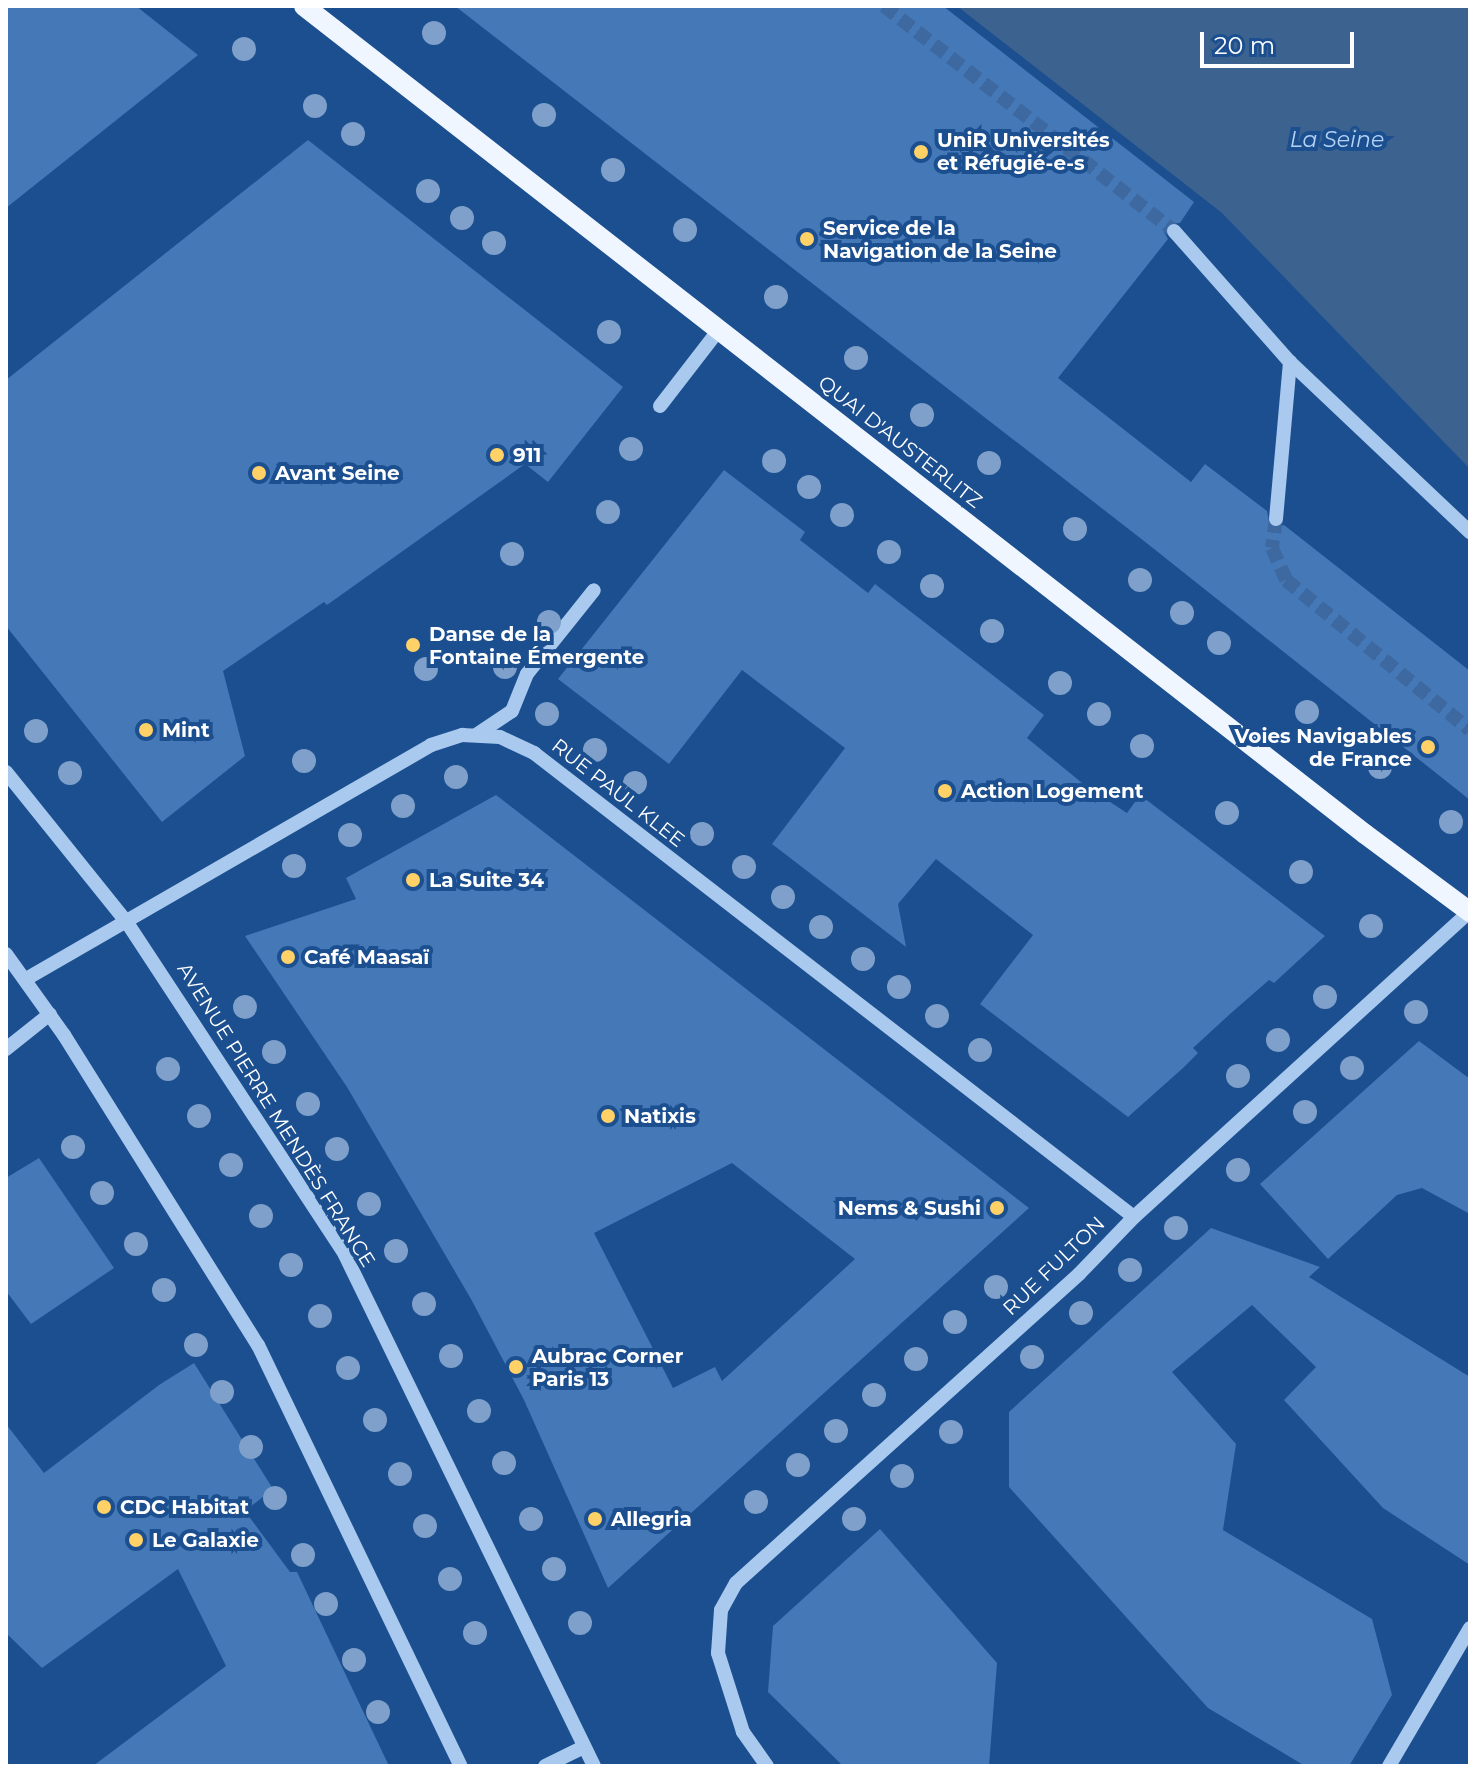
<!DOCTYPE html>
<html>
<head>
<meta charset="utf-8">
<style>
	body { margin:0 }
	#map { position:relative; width:1476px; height:1772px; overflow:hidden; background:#1b4f8f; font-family:Montserrat,sans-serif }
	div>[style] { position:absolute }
	.water>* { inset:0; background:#3c6290 }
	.building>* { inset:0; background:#4478b7 }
	.minor-tunnel>* { height:14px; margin-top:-7px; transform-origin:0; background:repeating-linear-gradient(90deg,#3d69a0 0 14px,transparent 0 21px) }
	.minor>* { height:14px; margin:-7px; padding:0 7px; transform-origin:7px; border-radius:7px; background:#a9c9ee }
	.major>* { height:20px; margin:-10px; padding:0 10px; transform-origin:10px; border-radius:10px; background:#f0f6ff }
	.trees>* { width:24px; height:24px; margin:-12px; border-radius:50%; background:#7ea0ca }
	.dots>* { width:22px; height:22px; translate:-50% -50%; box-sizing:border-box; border:4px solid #1b4f8f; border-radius:50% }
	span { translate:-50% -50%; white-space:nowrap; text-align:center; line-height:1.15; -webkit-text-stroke:8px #1b4f8f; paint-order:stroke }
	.poi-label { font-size:20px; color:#fff; font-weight:700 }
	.left { translate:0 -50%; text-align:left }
	.right { translate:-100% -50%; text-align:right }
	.street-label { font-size:20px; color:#fff }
	.water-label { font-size:22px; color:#b5d3f5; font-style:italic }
	.frame { position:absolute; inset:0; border:8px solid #fff; pointer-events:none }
	.scale { position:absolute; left:1200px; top:32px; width:154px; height:36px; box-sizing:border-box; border:4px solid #fff; border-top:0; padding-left:10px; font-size:24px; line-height:28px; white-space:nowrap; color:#fff; -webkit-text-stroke:6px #1b4f8f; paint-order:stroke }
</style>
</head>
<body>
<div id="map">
	<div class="water">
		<i style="clip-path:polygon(957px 6px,1470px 6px,1470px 469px,1222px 213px)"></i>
	</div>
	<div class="building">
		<i style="clip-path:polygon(6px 6px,136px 6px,198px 55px,6px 208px)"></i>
		<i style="clip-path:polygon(455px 6px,943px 6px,1194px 202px,1180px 223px,1167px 224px,1164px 232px,1168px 239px,1058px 378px,1191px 482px,1205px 464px,1267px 511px,1270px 527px,1276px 529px,1284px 525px,1470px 671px,1470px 800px,1144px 541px)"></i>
		<i style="clip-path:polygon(308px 140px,623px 387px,548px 482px,525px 464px,327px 605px,324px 602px,223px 671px,245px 756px,162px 822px,6px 626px,6px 380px)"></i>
		<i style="clip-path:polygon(724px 470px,805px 532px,800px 540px,868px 593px,875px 584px,1044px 715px,1027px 738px,1087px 787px,1127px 813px,1140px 795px,1325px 936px,1274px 983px,1269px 980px,1230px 1014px,1193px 1048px,1198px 1053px,1183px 1068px,1128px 1117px,980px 1004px,1033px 935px,936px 859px,898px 904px,906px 947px,772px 844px,845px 748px,742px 670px,669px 764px,558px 679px)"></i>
		<i style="clip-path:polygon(evenodd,496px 795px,1029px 1208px,608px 1588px,524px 1400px,471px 1299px,347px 1087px,245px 936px,356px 899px,346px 878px,496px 795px,732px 1163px,855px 1259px,722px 1381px,715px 1367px,673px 1388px,594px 1233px,732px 1163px)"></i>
		<i style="clip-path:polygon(1419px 1041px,1470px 1079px,1470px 1214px,1422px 1188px,1397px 1195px,1328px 1259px,1260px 1184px)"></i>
		<i style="clip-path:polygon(39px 1158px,114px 1268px,31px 1324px,6px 1291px,6px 1178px)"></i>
		<i style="clip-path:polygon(1211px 1228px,1320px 1267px,1309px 1277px,1470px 1377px,1470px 1565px,1383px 1508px,1284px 1400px,1316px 1367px,1252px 1305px,1172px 1372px,1236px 1444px,1223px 1530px,1372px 1619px,1392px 1695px,1349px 1766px,1305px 1766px,1208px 1708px,1009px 1487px,1009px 1412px)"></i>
		<i style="clip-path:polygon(194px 1363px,273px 1489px,245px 1511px,290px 1572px,297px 1572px,389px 1766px,93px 1766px,226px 1666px,178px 1569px,42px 1668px,6px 1633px,6px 1424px,44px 1473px,159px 1385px)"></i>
		<i style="clip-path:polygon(880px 1529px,997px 1663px,989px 1766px,843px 1766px,768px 1692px,773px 1626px)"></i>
	</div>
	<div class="minor-tunnel">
		<i style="left:884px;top:6px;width:367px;rotate:37.8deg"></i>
		<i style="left:1276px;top:519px;width:29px;rotate:98deg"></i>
		<i style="left:1272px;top:548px;width:35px;rotate:66deg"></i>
		<i style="left:1286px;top:580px;width:237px;rotate:39.2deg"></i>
	</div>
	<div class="minor">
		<i style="left:1174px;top:231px;width:175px;rotate:48.5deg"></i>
		<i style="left:1290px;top:362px;width:248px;rotate:43.4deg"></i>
		<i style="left:660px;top:406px;width:95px;rotate:-52.3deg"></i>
		<i style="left:1276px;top:519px;width:158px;rotate:-84.9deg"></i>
		<i style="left:476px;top:735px;width:43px;rotate:-33.7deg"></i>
		<i style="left:512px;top:711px;width:40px;rotate:-68deg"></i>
		<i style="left:527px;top:674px;width:107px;rotate:-51.4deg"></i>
		<i style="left:6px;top:772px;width:191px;rotate:51.2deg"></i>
		<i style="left:126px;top:921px;width:399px;rotate:56.7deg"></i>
		<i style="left:345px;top:1255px;width:568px;rotate:64.02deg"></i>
		<i style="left:6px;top:954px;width:100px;rotate:54.4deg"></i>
		<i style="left:64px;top:1035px;width:366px;rotate:58deg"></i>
		<i style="left:258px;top:1345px;width:467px;rotate:64.3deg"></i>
		<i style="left:26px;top:979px;width:468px;rotate:-30deg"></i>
		<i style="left:431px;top:745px;width:33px;rotate:-18deg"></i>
		<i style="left:462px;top:735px;width:38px;rotate:3deg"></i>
		<i style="left:500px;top:737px;width:38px;rotate:25deg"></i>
		<i style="left:534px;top:753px;width:758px;rotate:37.72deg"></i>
		<i style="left:6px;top:1049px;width:56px;rotate:-38.5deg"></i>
		<i style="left:545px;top:1766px;width:43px;rotate:-26deg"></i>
		<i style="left:767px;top:1766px;width:42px;rotate:-125.2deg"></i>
		<i style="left:743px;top:1732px;width:83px;rotate:-107.6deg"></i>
		<i style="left:718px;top:1653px;width:43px;rotate:-86deg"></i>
		<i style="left:721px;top:1610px;width:31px;rotate:-61deg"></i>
		<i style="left:736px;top:1583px;width:462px;rotate:-42deg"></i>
		<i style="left:1079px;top:1274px;width:79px;rotate:-46deg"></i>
		<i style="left:1134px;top:1217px;width:453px;rotate:-42.3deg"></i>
		<i style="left:1389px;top:1766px;width:160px;rotate:-59.6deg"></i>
	</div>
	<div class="major">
		<i style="left:304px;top:6px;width:1346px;rotate:37.97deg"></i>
		<i style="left:1365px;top:834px;width:131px;rotate:36.6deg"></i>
	</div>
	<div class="trees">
		<i style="left:434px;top:33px"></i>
		<i style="left:244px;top:49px"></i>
		<i style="left:315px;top:106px"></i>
		<i style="left:544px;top:115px"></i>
		<i style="left:353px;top:134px"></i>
		<i style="left:613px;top:170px"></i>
		<i style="left:428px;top:191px"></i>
		<i style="left:462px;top:218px"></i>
		<i style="left:685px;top:230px"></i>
		<i style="left:494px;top:243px"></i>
		<i style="left:776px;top:297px"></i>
		<i style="left:609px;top:332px"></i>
		<i style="left:856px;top:358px"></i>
		<i style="left:922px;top:415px"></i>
		<i style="left:631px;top:449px"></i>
		<i style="left:774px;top:461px"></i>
		<i style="left:989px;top:463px"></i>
		<i style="left:809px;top:487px"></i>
		<i style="left:608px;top:512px"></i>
		<i style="left:842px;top:515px"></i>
		<i style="left:1075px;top:529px"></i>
		<i style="left:889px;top:552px"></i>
		<i style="left:512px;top:554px"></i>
		<i style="left:1140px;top:580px"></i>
		<i style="left:932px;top:586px"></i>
		<i style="left:1182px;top:613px"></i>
		<i style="left:549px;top:622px"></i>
		<i style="left:992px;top:631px"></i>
		<i style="left:1219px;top:643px"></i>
		<i style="left:505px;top:667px"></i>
		<i style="left:426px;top:669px"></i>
		<i style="left:1060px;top:683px"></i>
		<i style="left:1307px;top:712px"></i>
		<i style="left:547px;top:714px"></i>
		<i style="left:1099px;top:714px"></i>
		<i style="left:36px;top:731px"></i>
		<i style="left:1142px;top:746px"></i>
		<i style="left:595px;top:750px"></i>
		<i style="left:304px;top:761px"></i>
		<i style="left:1380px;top:767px"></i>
		<i style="left:70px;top:773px"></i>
		<i style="left:456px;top:777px"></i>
		<i style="left:635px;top:783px"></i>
		<i style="left:403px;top:806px"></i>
		<i style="left:1227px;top:813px"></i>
		<i style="left:1451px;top:822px"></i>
		<i style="left:702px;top:834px"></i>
		<i style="left:350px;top:835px"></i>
		<i style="left:294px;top:866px"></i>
		<i style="left:744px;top:867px"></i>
		<i style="left:1301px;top:872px"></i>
		<i style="left:783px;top:897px"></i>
		<i style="left:1371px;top:926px"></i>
		<i style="left:821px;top:927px"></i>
		<i style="left:863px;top:959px"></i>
		<i style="left:899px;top:987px"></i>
		<i style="left:1325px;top:997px"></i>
		<i style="left:245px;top:1007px"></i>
		<i style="left:1416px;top:1012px"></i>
		<i style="left:937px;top:1016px"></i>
		<i style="left:1278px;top:1040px"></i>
		<i style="left:980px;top:1050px"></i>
		<i style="left:274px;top:1052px"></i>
		<i style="left:1352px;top:1068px"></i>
		<i style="left:168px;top:1069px"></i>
		<i style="left:1238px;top:1076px"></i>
		<i style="left:308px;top:1104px"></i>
		<i style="left:1305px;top:1112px"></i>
		<i style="left:199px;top:1116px"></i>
		<i style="left:73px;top:1147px"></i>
		<i style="left:337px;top:1149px"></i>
		<i style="left:231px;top:1165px"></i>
		<i style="left:1238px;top:1170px"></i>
		<i style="left:102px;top:1193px"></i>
		<i style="left:369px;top:1204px"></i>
		<i style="left:261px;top:1216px"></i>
		<i style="left:1176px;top:1228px"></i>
		<i style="left:136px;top:1244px"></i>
		<i style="left:396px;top:1251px"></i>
		<i style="left:291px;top:1265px"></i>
		<i style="left:1130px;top:1270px"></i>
		<i style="left:996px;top:1287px"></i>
		<i style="left:164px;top:1290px"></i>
		<i style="left:424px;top:1304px"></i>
		<i style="left:1081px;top:1313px"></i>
		<i style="left:320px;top:1316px"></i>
		<i style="left:955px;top:1322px"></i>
		<i style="left:196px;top:1345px"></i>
		<i style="left:451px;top:1356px"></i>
		<i style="left:1032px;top:1357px"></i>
		<i style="left:916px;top:1359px"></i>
		<i style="left:348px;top:1368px"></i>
		<i style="left:222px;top:1392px"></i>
		<i style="left:874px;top:1395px"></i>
		<i style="left:479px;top:1411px"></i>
		<i style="left:375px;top:1420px"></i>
		<i style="left:836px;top:1431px"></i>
		<i style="left:951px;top:1432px"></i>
		<i style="left:251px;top:1447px"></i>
		<i style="left:504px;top:1463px"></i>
		<i style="left:798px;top:1465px"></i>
		<i style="left:400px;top:1474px"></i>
		<i style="left:902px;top:1476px"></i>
		<i style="left:275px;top:1498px"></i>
		<i style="left:756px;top:1502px"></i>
		<i style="left:531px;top:1519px"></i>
		<i style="left:854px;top:1519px"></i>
		<i style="left:425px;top:1526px"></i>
		<i style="left:303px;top:1555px"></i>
		<i style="left:554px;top:1569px"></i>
		<i style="left:450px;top:1579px"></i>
		<i style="left:326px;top:1604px"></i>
		<i style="left:580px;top:1623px"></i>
		<i style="left:475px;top:1633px"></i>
		<i style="left:354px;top:1660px"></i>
		<i style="left:378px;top:1712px"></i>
	</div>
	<div class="dots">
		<i style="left:921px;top:152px;background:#ffd166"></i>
		<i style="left:807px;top:239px;background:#ffd166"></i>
		<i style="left:497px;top:455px;background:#ffd166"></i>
		<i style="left:259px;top:473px;background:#ffd166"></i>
		<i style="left:413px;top:645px;background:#ffd166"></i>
		<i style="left:146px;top:730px;background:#ffd166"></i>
		<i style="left:1428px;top:747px;background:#ffd166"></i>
		<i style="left:945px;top:791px;background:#ffd166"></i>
		<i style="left:413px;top:880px;background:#ffd166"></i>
		<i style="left:288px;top:957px;background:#ffd166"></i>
		<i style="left:608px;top:1116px;background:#ffd166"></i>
		<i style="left:997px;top:1208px;background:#ffd166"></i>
		<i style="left:516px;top:1367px;background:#ffd166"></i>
		<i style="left:104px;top:1507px;background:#ffd166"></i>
		<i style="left:595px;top:1519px;background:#ffd166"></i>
		<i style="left:136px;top:1540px;background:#ffd166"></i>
	</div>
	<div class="poi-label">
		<span class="left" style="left:937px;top:152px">UniR Universités<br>et Réfugié-e-s</span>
		<span class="left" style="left:823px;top:240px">Service de la<br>Navigation de la Seine</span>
		<span class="left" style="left:513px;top:455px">911</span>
		<span class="left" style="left:275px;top:473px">Avant Seine</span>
		<span class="left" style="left:429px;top:646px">Danse de la<br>Fontaine Émergente</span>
		<span class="left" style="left:162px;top:730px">Mint</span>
		<span class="right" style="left:1412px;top:748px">Voies Navigables<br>de France</span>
		<span class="left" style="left:961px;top:791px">Action Logement</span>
		<span class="left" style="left:429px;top:880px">La Suite 34</span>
		<span class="left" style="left:304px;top:957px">Café Maasaï</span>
		<span class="left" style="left:624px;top:1116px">Natixis</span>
		<span class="right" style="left:981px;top:1208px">Nems &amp; Sushi</span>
		<span class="left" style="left:532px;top:1368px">Aubrac Corner<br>Paris 13</span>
		<span class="left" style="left:120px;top:1507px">CDC Habitat</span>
		<span class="left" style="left:611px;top:1519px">Allegria</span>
		<span class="left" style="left:152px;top:1540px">Le Galaxie</span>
	</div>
	<div class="street-label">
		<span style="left:900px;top:442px;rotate:38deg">QUAI D'AUSTERLITZ</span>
		<span style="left:618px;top:793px;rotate:38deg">RUE PAUL KLEE</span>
		<span style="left:276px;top:1115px;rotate:58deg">AVENUE PIERRE MENDÈS FRANCE</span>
		<span style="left:1054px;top:1266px;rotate:-44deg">RUE FULTON</span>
	</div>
	<div class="water-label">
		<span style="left:1337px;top:140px">La Seine</span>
	</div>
	<div class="frame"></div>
	<div class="scale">20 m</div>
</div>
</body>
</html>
